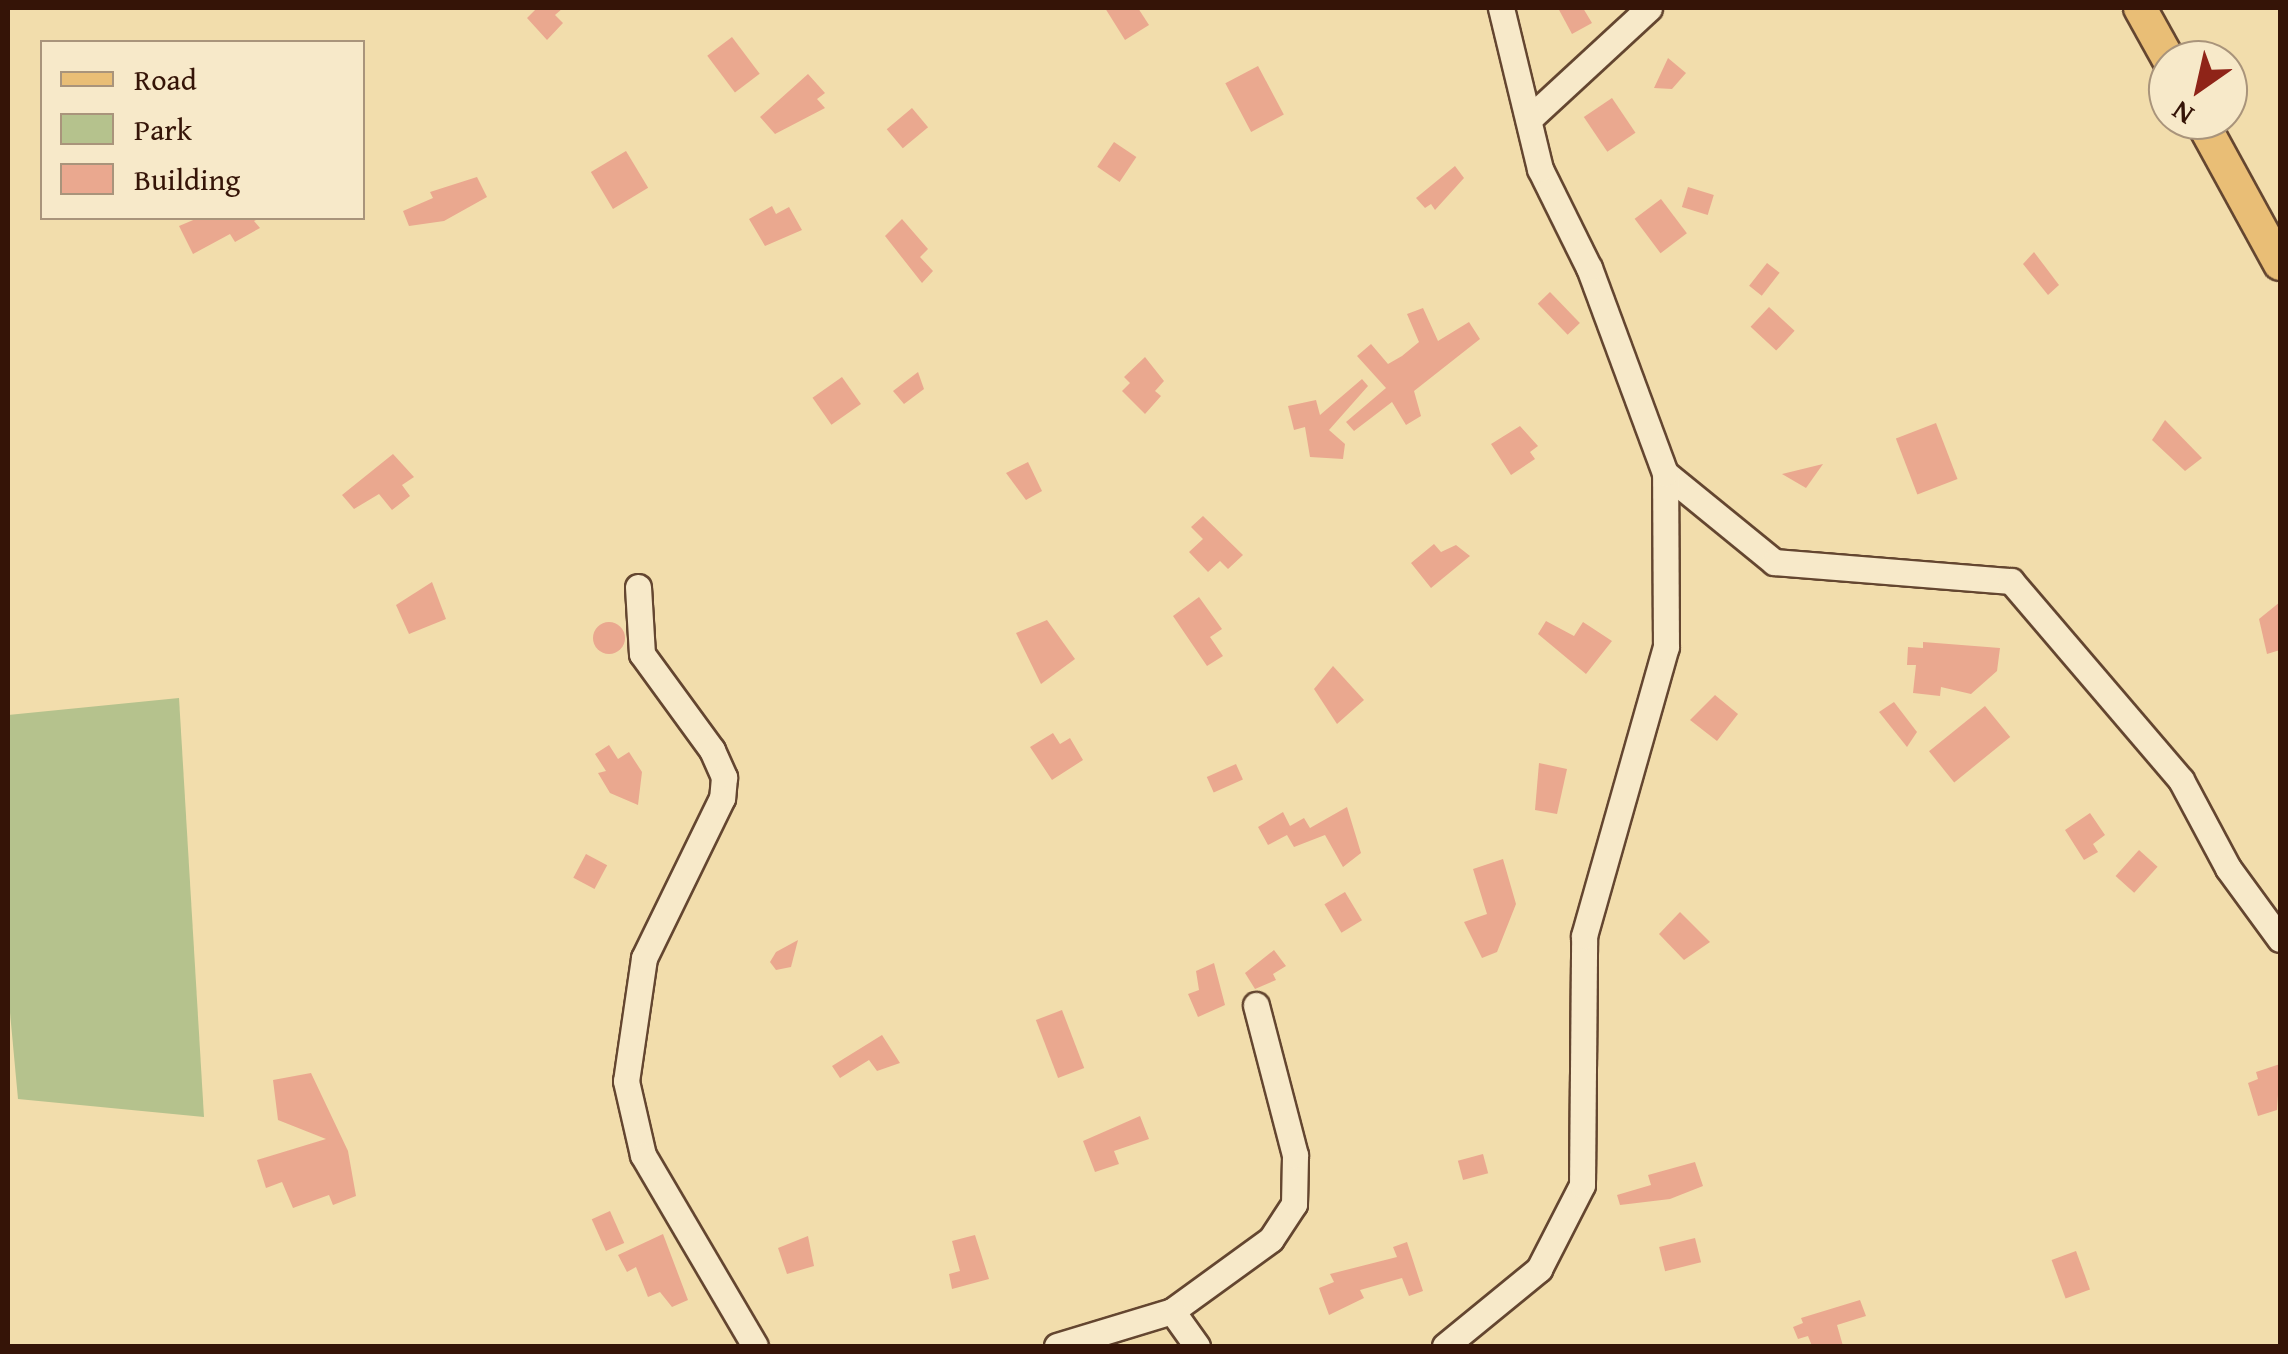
<!DOCTYPE html>
<html>
<head>
<meta charset="utf-8">
<style>
	body { margin:0 }
	#map { position:relative; width:2288px; height:1354px; overflow:hidden; background:#f2ddac; font-family:"Gentium Book Plus",serif }
	div>[style] { position:absolute }
	.green>* { inset:0; background:#b5c28d }
	.building>* { inset:0; background:#eaa88f; transform-origin:0 0 }
	.round { border-radius:50% }
	.roads { filter:drop-shadow(2px 0 #644630) drop-shadow(-2px 0 #644630) drop-shadow(0 2px #644630) drop-shadow(0 -2px #644630) }
	.minor>* { height:25px; margin:-12.5px; padding:0 12.5px; transform-origin:12.5px; border-radius:12.5px; background:#f7e9c9 }
	.major>* { height:32px; margin:-16px; padding:0 16px; transform-origin:16px; border-radius:16px; background:#e9be76 }
	span { translate:-50% -50%; white-space:nowrap; text-align:center; line-height:1.15; -webkit-text-stroke:10px #f7e9c9; paint-order:stroke }
	.frame { position:absolute; inset:0; border:10px solid #351407; pointer-events:none }
	.legend { position:absolute; left:40px; top:40px; width:325px; height:180px; box-sizing:border-box; background:#f7e9c9; border:2px solid #a9947b; margin:0; padding:12px 18px; list-style:none; font-size:30px; color:#351407 }
	.legend li { display:flex; align-items:center; gap:20px; height:50px }
	.legend b { width:50px; border:2px solid #a9947b }
	.north { position:absolute; left:2148px; top:40px; width:100px; height:100px; box-sizing:border-box; background:#f7e9c9; border:2px solid #a9947b; border-radius:50%; rotate:214deg; font-size:28px; font-weight:700; line-height:40px; text-align:center; color:#351407 }
	.north::after { content:''; display:block; margin:auto; width:35px; height:45px; background:#8f2418; clip-path:polygon(50% 0,100% 100%,50% 72%,0 100%) }
</style>
</head>
<body>
<div id="map">
	<div class="green">
		<i style="clip-path:polygon(179px 698px,204px 1117px,18px 1099px,8px 991px,8px 715px)"></i>
	</div>
	<div class="building">
		<i style="clip-path:polygon(537px 8px,563px 8px,555px 15px,563px 23px,547px 40px,527px 18px)"></i>
		<i style="clip-path:polygon(1105px 8px,1138px 8px,1149px 25px,1125px 40px)"></i>
		<i style="clip-path:polygon(1558px 8px,1583px 8px,1592px 23px,1572px 34px)"></i>
		<i style="left:732px;top:37px;width:46px;height:31px;rotate:53deg"></i>
		<i style="clip-path:polygon(1668px 58px,1686px 73px,1672px 89px,1654px 88px)"></i>
		<i style="left:1258px;top:66px;width:55px;height:37px;rotate:62deg"></i>
		<i style="clip-path:polygon(808px 74px,825px 93px,817px 99px,825px 108px,775px 134px,760px 117px)"></i>
		<i style="left:1612px;top:98px;width:42px;height:34px;rotate:56deg"></i>
		<i style="left:912px;top:108px;width:25px;height:33px;rotate:50deg"></i>
		<i style="left:1114px;top:142px;width:27px;height:30px;rotate:34deg"></i>
		<i style="left:626px;top:151px;width:43px;height:41px;rotate:59deg"></i>
		<i style="clip-path:polygon(1455px 166px,1464px 178px,1435px 210px,1431px 204px,1425px 208px,1416px 198px)"></i>
		<i style="clip-path:polygon(477px 177px,487px 197px,444px 221px,409px 226px,403px 211px,433px 198px,430px 192px)"></i>
		<i style="left:1688px;top:187px;width:27px;height:21px;rotate:17deg"></i>
		<i style="left:1661px;top:199px;width:43px;height:33px;rotate:53deg"></i>
		<i style="clip-path:polygon(772px 206px,776px 214px,789px 207px,802px 230px,765px 246px,749px 219px)"></i>
		<i style="clip-path:polygon(198px 218px,260px 218px,254px 221px,260px 228px,235px 242px,230px 234px,193px 254px,179px 226px)"></i>
		<i style="clip-path:polygon(902px 219px,928px 249px,920px 257px,933px 271px,922px 283px,885px 236px)"></i>
		<i style="clip-path:polygon(2034px 252px,2059px 285px,2048px 295px,2023px 264px)"></i>
		<i style="left:1767px;top:263px;width:16px;height:29px;rotate:38deg"></i>
		<i style="left:1550px;top:292px;width:43px;height:17px;rotate:46deg"></i>
		<i style="left:1769px;top:307px;width:35px;height:27px;rotate:43deg"></i>
		<i style="clip-path:polygon(1423px 308px,1438px 341px,1469px 322px,1480px 339px,1414px 391px,1421px 416px,1406px 425px,1392px 402px,1354px 431px,1346px 422px,1386px 388px,1357px 356px,1371px 344px,1388px 364px,1402px 356px,1419px 342px,1407px 314px)"></i>
		<i style="clip-path:polygon(1145px 357px,1164px 381px,1155px 391px,1161px 396px,1145px 414px,1122px 391px,1130px 383px,1124px 377px)"></i>
		<i style="clip-path:polygon(918px 372px,924px 389px,904px 404px,893px 391px)"></i>
		<i style="left:842px;top:377px;width:33px;height:36px;rotate:55deg"></i>
		<i style="clip-path:polygon(1362px 379px,1368px 386px,1329px 430px,1345px 444px,1343px 459px,1310px 457px,1305px 427px,1294px 430px,1288px 406px,1316px 400px,1320px 415px)"></i>
		<i style="clip-path:polygon(2165px 420px,2202px 458px,2185px 471px,2152px 440px)"></i>
		<i style="left:1936px;top:423px;width:60px;height:43px;rotate:69deg"></i>
		<i style="clip-path:polygon(1520px 426px,1538px 446px,1530px 452px,1535px 459px,1511px 475px,1491px 444px)"></i>
		<i style="clip-path:polygon(393px 454px,414px 477px,402px 485px,410px 496px,392px 510px,379px 494px,354px 509px,342px 495px)"></i>
		<i style="clip-path:polygon(1028px 462px,1042px 491px,1026px 500px,1006px 473px)"></i>
		<i style="clip-path:polygon(1823px 464px,1806px 488px,1782px 474px)"></i>
		<i style="clip-path:polygon(1203px 516px,1243px 555px,1228px 569px,1220px 561px,1208px 572px,1189px 552px,1203px 539px,1191px 527px)"></i>
		<i style="clip-path:polygon(1434px 544px,1441px 552px,1456px 545px,1470px 556px,1431px 588px,1411px 563px)"></i>
		<i style="clip-path:polygon(432px 582px,446px 619px,409px 634px,396px 605px)"></i>
		<i style="clip-path:polygon(1199px 597px,1222px 629px,1210px 637px,1223px 656px,1207px 666px,1173px 616px)"></i>
		<i style="clip-path:polygon(2280px 602px,2280px 650px,2267px 654px,2259px 619px)"></i>
		<i style="clip-path:polygon(1047px 620px,1075px 659px,1041px 684px,1016px 633px)"></i>
		<i style="clip-path:polygon(1546px 621px,1574px 636px,1583px 622px,1612px 641px,1586px 674px,1538px 634px)"></i>
		<i class="round" style="left:593px;top:622px;width:32px;height:32px"></i>
		<i style="clip-path:polygon(1923px 642px,2000px 648px,1997px 671px,1971px 694px,1941px 687px,1940px 696px,1913px 693px,1916px 665px,1907px 665px,1908px 647px,1923px 648px)"></i>
		<i style="clip-path:polygon(1333px 666px,1364px 700px,1337px 724px,1314px 689px)"></i>
		<i style="clip-path:polygon(1715px 695px,1738px 714px,1717px 741px,1690px 720px)"></i>
		<i style="clip-path:polygon(1894px 702px,1917px 732px,1907px 747px,1879px 712px)"></i>
		<i style="left:1985px;top:706px;width:40px;height:72px;rotate:51deg"></i>
		<i style="clip-path:polygon(1053px 733px,1060px 744px,1070px 738px,1083px 760px,1052px 780px,1030px 747px)"></i>
		<i style="clip-path:polygon(609px 745px,618px 759px,629px 752px,642px 772px,638px 805px,610px 793px,598px 773px,606px 771px,595px 754px)"></i>
		<i style="clip-path:polygon(1539px 763px,1567px 769px,1557px 814px,1535px 810px)"></i>
		<i style="left:1236px;top:764px;width:17px;height:32px;rotate:66deg"></i>
		<i style="clip-path:polygon(1347px 807px,1361px 853px,1343px 867px,1325px 835px,1294px 847px,1287px 835px,1268px 845px,1258px 827px,1283px 812px,1290px 826px,1304px 818px,1310px 828px)"></i>
		<i style="clip-path:polygon(2090px 813px,2105px 835px,2093px 844px,2098px 852px,2084px 860px,2065px 830px)"></i>
		<i style="left:2139px;top:850px;width:25px;height:35px;rotate:42deg"></i>
		<i style="left:586px;top:854px;width:24px;height:27px;rotate:28deg"></i>
		<i style="clip-path:polygon(1503px 859px,1516px 904px,1497px 952px,1482px 958px,1464px 922px,1487px 914px,1473px 869px)"></i>
		<i style="left:1345px;top:892px;width:33px;height:24px;rotate:59deg"></i>
		<i style="clip-path:polygon(1680px 912px,1710px 942px,1684px 960px,1659px 934px)"></i>
		<i style="clip-path:polygon(798px 940px,791px 967px,776px 970px,770px 962px,776px 952px)"></i>
		<i style="clip-path:polygon(1274px 950px,1286px 966px,1273px 974px,1276px 980px,1255px 989px,1245px 973px)"></i>
		<i style="clip-path:polygon(1214px 963px,1225px 1005px,1198px 1017px,1188px 994px,1199px 990px,1196px 971px)"></i>
		<i style="left:1062px;top:1010px;width:62px;height:28px;rotate:69deg"></i>
		<i style="clip-path:polygon(882px 1035px,900px 1063px,877px 1071px,869px 1060px,840px 1078px,832px 1066px)"></i>
		<i style="clip-path:polygon(2280px 1064px,2277px 1110px,2258px 1116px,2248px 1083px,2258px 1079px,2256px 1072px)"></i>
		<i style="clip-path:polygon(311px 1073px,348px 1151px,356px 1196px,333px 1205px,329px 1195px,293px 1208px,282px 1182px,266px 1188px,257px 1160px,326px 1139px,278px 1120px,273px 1080px)"></i>
		<i style="clip-path:polygon(1140px 1116px,1149px 1139px,1114px 1151px,1119px 1164px,1095px 1172px,1083px 1141px)"></i>
		<i style="left:1483px;top:1154px;width:20px;height:26px;rotate:75deg"></i>
		<i style="clip-path:polygon(1695px 1162px,1703px 1186px,1670px 1199px,1620px 1205px,1617px 1195px,1651px 1185px,1648px 1175px)"></i>
		<i style="left:610px;top:1211px;width:35px;height:20px;rotate:66deg"></i>
		<i style="clip-path:polygon(663px 1234px,688px 1300px,672px 1307px,660px 1292px,648px 1297px,636px 1267px,627px 1272px,618px 1255px)"></i>
		<i style="clip-path:polygon(975px 1235px,989px 1279px,952px 1289px,949px 1274px,960px 1271px,952px 1241px)"></i>
		<i style="clip-path:polygon(808px 1236px,814px 1266px,787px 1274px,778px 1248px)"></i>
		<i style="left:1695px;top:1238px;width:25px;height:37px;rotate:76deg"></i>
		<i style="clip-path:polygon(1407px 1242px,1423px 1291px,1409px 1296px,1402px 1278px,1360px 1290px,1364px 1298px,1329px 1315px,1319px 1288px,1334px 1282px,1330px 1274px,1397px 1257px,1393px 1247px)"></i>
		<i style="left:2076px;top:1251px;width:41px;height:26px;rotate:70deg"></i>
		<i style="clip-path:polygon(1860px 1300px,1866px 1316px,1837px 1325px,1843px 1346px,1812px 1346px,1808px 1336px,1798px 1339px,1793px 1327px,1803px 1323px,1801px 1318px)"></i>
	</div>
	<div class="roads">
		<div class="minor">
			<i style="left:1530px;top:118px;width:162px;rotate:-42.7deg"></i>
			<i style="left:1665px;top:473px;width:141px;rotate:39.2deg"></i>
			<i style="left:1774px;top:562px;width:238px;rotate:4.6deg"></i>
			<i style="left:2011px;top:581px;width:262px;rotate:49.5deg"></i>
			<i style="left:2181px;top:780px;width:100px;rotate:61.9deg"></i>
			<i style="left:2228px;top:868px;width:88px;rotate:53.8deg"></i>
			<i style="left:638px;top:587px;width:67px;rotate:86.6deg"></i>
			<i style="left:642px;top:654px;width:119px;rotate:53.9deg"></i>
			<i style="left:712px;top:750px;width:30px;rotate:66deg"></i>
			<i style="left:724px;top:777px;width:21px;rotate:95deg"></i>
			<i style="left:722px;top:798px;width:178px;rotate:116deg"></i>
			<i style="left:644px;top:958px;width:124px;rotate:98.3deg"></i>
			<i style="left:626px;top:1081px;width:76px;rotate:77.1deg"></i>
			<i style="left:643px;top:1155px;width:221px;rotate:59.6deg"></i>
			<i style="left:1172px;top:1311px;width:122px;rotate:-36deg"></i>
			<i style="left:1271px;top:1239px;width:42px;rotate:-56.7deg"></i>
			<i style="left:1294px;top:1204px;width:49px;rotate:-88.8deg"></i>
			<i style="left:1295px;top:1155px;width:155px;rotate:-104.6deg"></i>
			<i style="left:1057px;top:1346px;width:120px;rotate:-16.9deg"></i>
			<i style="left:1172px;top:1311px;width:43px;rotate:54.5deg"></i>
			<i style="left:1445px;top:1346px;width:122px;rotate:-39.3deg"></i>
			<i style="left:1539px;top:1269px;width:94px;rotate:-62.9deg"></i>
			<i style="left:1582px;top:1185px;width:249px;rotate:-89.5deg"></i>
			<i style="left:1584px;top:936px;width:300px;rotate:-74.2deg"></i>
			<i style="left:1666px;top:647px;width:174px;rotate:-90.3deg"></i>
			<i style="left:1665px;top:473px;width:219px;rotate:-110.3deg"></i>
			<i style="left:1589px;top:268px;width:110px;rotate:-116.3deg"></i>
			<i style="left:1540px;top:169px;width:166px;rotate:-103.6deg"></i>
		</div>
		<div class="major">
			<i style="left:2140px;top:8px;width:60px;rotate:60.9deg"></i>
			<i style="left:2201px;top:120px;width:164px;rotate:61.3deg"></i>
		</div>
	</div>
	<div class="frame"></div>
	<ul class="legend">
	<li><b style="height:12px;background:#e9be76"></b>Road</li>
	<li><b style="height:28px;background:#b5c28d"></b>Park</li>
	<li><b style="height:28px;background:#eaa88f"></b>Building</li>
	</ul>
	<div class="north">N</div>
</div>
</body>
</html>
